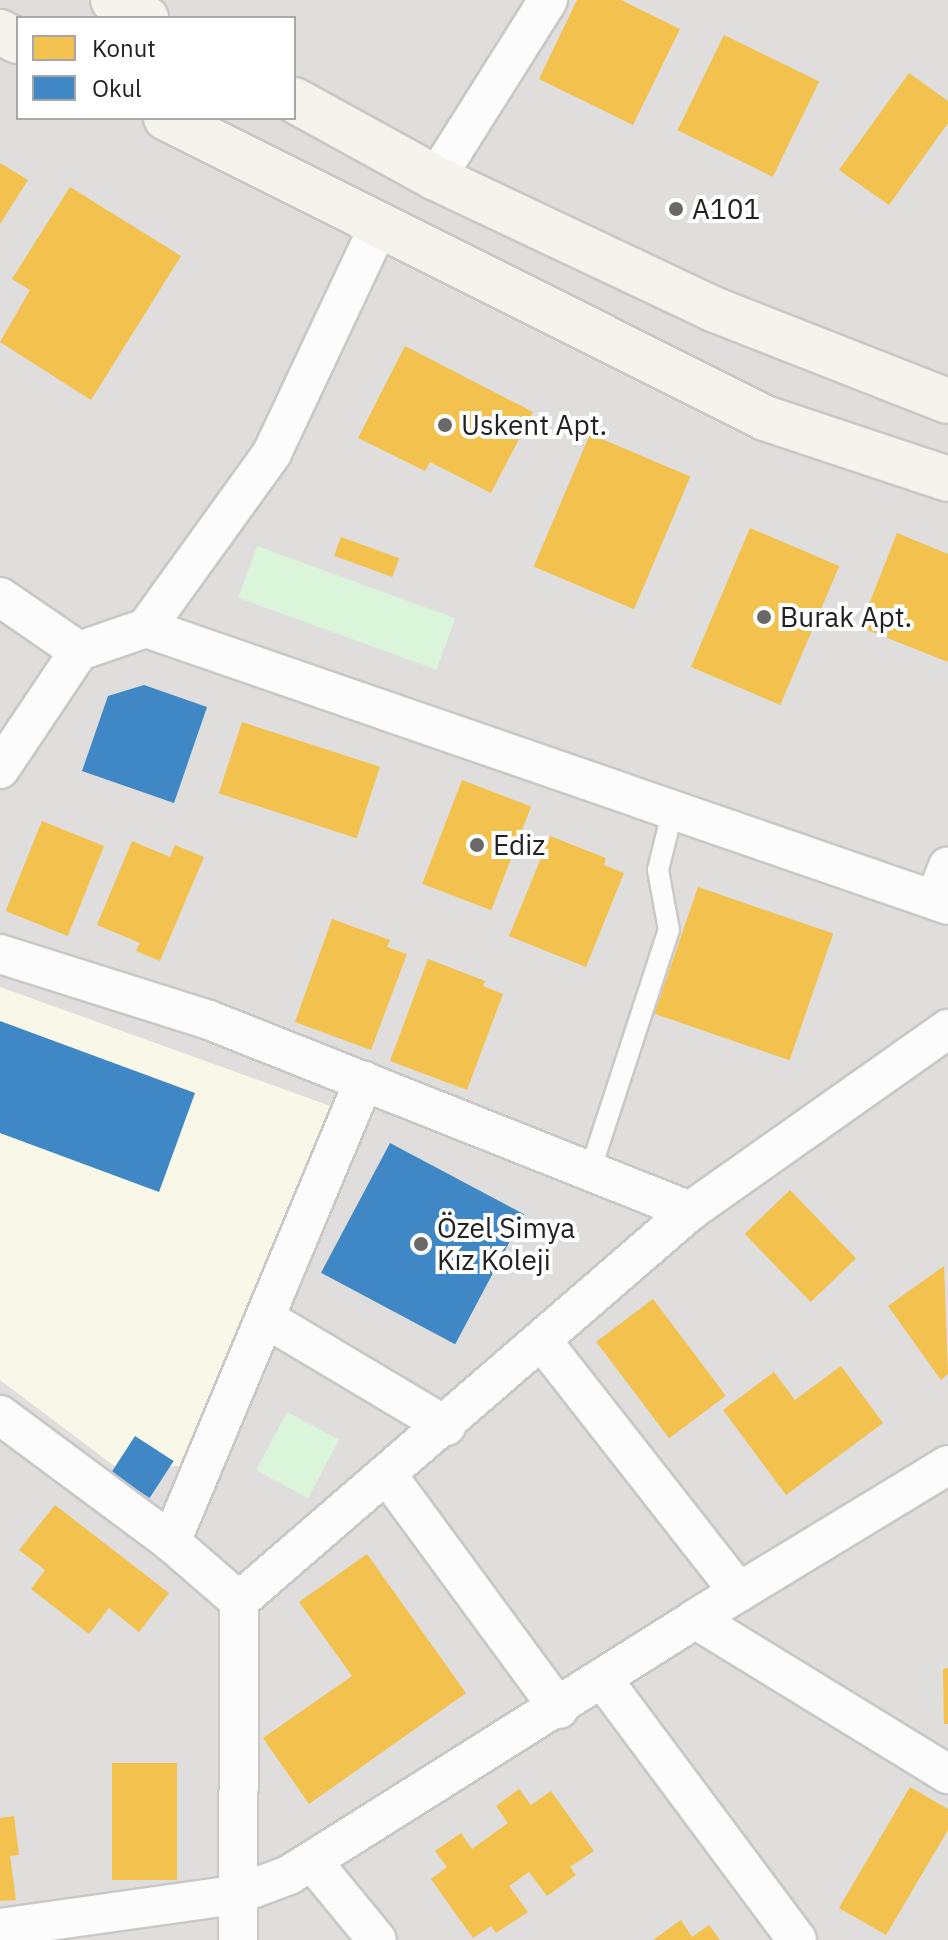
<!DOCTYPE html>
<html>
<head>
<meta charset="utf-8">
<style>
	body { margin:0 }
	#map { position:relative; width:948px; height:1940px; overflow:hidden; background:#f0eeeb; font-family:"IBM Plex Sans",sans-serif }
	div>[style] { position:absolute }
	.residential>* { inset:0; background:#dfdedc }
	.education>* { inset:0; background:#f8f7e8 }
	.park>* { inset:0; background:#daf5da; transform-origin:0 0 }
	.homes>* { inset:0; background:#f2c14e; transform-origin:0 0 }
	.schools>* { inset:0; background:#3f88c5; transform-origin:0 0 }
	.roads { filter:drop-shadow(2px 0 #c9c8c7) drop-shadow(-2px 0 #c9c8c7) drop-shadow(0 2px #c9c8c7) drop-shadow(0 -2px #c9c8c7) }
	.lane>* { height:20px; margin:-10px; padding:0 10px; transform-origin:10px; border-radius:10px; background:#fdfcfc }
	.street>* { height:38px; margin:-19px; padding:0 19px; transform-origin:19px; border-radius:19px; background:#fdfcfc }
	.secondary>* { height:44px; margin:-22px; padding:0 22px; transform-origin:22px; border-radius:22px; background:#f4f4ed }
	.dots>* { width:22px; height:22px; translate:-50% -50%; box-sizing:border-box; border:4px solid #fff; border-radius:50% }
	span { translate:-50% -50%; white-space:nowrap; text-align:center; line-height:1.15; -webkit-text-stroke:8px #fff; paint-order:stroke }
	.poi-label { font-size:28px; color:#222 }
	.left { translate:0 -50%; text-align:left }
	.legend { position:absolute; left:16px; top:16px; width:280px; height:104px; box-sizing:border-box; background:#fff; border:2px solid #a7a7a7; margin:0; padding:10px 14px; list-style:none; font-size:24px; color:#222 }
	.legend li { display:flex; align-items:center; gap:16px; height:40px }
	.legend b { width:40px; border:2px solid #a7a7a7 }
</style>
</head>
<body>
<div id="map">
	<div class="residential">
		<i style="clip-path:polygon(evenodd,0 0,948px 0,948px 1940px,0 1940px,0 0,18px 18px,294px 18px,294px 118px,18px 118px,18px 18px)"></i>
	</div>
	<div class="education">
		<i style="clip-path:polygon(0 987px,339px 1109px,188px 1465px,121px 1471px,0 1380px)"></i>
	</div>
	<div class="park">
		<i style="left:257px;top:546px;width:211px;height:55px;rotate:20deg"></i>
		<i style="left:287px;top:1412px;width:59px;height:66px;rotate:28deg"></i>
	</div>
	<div class="homes">
		<i style="clip-path:polygon(577px 0,621px 0,680px 29px,633px 125px,539px 79px)"></i>
		<i style="left:724px;top:35px;width:106px;height:106px;rotate:26deg"></i>
		<i style="clip-path:polygon(909px 73px,948px 101px,948px 123px,889px 205px,839px 170px)"></i>
		<i style="clip-path:polygon(0 163px,28px 180px,0 224px)"></i>
		<i style="clip-path:polygon(70px 187px,181px 256px,91px 400px,0 342px,30px 290px,12px 279px)"></i>
		<i style="clip-path:polygon(405px 346px,533px 412px,491px 493px,430px 462px,425px 471px,358px 438px)"></i>
		<i style="left:590px;top:434px;width:109px;height:144px;rotate:23deg"></i>
		<i style="left:750px;top:528px;width:97px;height:151px;rotate:23deg"></i>
		<i style="clip-path:polygon(897px 533px,948px 554px,948px 662px,860px 627px)"></i>
		<i style="left:341px;top:537px;width:62px;height:20px;rotate:20deg"></i>
		<i style="left:242px;top:722px;width:145px;height:75px;rotate:18deg"></i>
		<i style="left:462px;top:780px;width:74px;height:111px;rotate:21deg"></i>
		<i style="left:42px;top:821px;width:67px;height:97px;rotate:22deg"></i>
		<i style="clip-path:polygon(550px 836px,606px 858px,604px 865px,624px 873px,586px 967px,509px 936px)"></i>
		<i style="clip-path:polygon(132px 841px,170px 857px,175px 845px,204px 857px,160px 961px,136px 951px,140px 943px,97px 925px)"></i>
		<i style="left:698px;top:887px;width:143px;height:134px;rotate:19deg"></i>
		<i style="clip-path:polygon(332px 919px,390px 940px,387px 947px,407px 954px,371px 1050px,295px 1022px)"></i>
		<i style="clip-path:polygon(428px 959px,485px 981px,483px 986px,503px 994px,467px 1090px,390px 1061px)"></i>
		<i style="left:790px;top:1190px;width:95px;height:63px;rotate:46deg"></i>
		<i style="clip-path:polygon(944px 1266px,948px 1374px,941px 1380px,888px 1306px)"></i>
		<i style="left:653px;top:1299px;width:121px;height:71px;rotate:53deg"></i>
		<i style="clip-path:polygon(841px 1366px,883px 1423px,786px 1495px,723px 1410px,774px 1372px,795px 1400px)"></i>
		<i style="clip-path:polygon(55px 1505px,169px 1593px,139px 1632px,109px 1608px,89px 1634px,31px 1589px,45px 1570px,19px 1550px)"></i>
		<i style="clip-path:polygon(367px 1554px,466px 1693px,309px 1804px,263px 1738px,352px 1676px,299px 1602px)"></i>
		<i style="clip-path:polygon(948px 1668px,948px 1724px,944px 1724px,943px 1669px)"></i>
		<i style="left:177px;top:1763px;width:117px;height:65px;rotate:90deg"></i>
		<i style="clip-path:polygon(910px 1787px,948px 1809px,948px 1830px,886px 1935px,839px 1908px)"></i>
		<i style="clip-path:polygon(519px 1789px,531px 1805px,551px 1791px,594px 1851px,570px 1867px,576px 1875px,547px 1896px,529px 1872px,509px 1886px,528px 1912px,496px 1933px,491px 1926px,473px 1938px,431px 1879px,447px 1867px,435px 1851px,461px 1833px,472px 1849px,508px 1823px,496px 1806px)"></i>
		<i style="clip-path:polygon(14px 1816px,19px 1855px,10px 1856px,16px 1900px,0 1901px,0 1818px)"></i>
		<i style="clip-path:polygon(681px 1920px,692px 1937px,709px 1925px,720px 1940px,653px 1940px)"></i>
	</div>
	<div class="schools">
		<i style="clip-path:polygon(144px 685px,207px 707px,174px 803px,82px 771px,108px 696px)"></i>
		<i style="clip-path:polygon(0 1021px,195px 1093px,159px 1192px,0 1133px)"></i>
		<i style="left:390px;top:1143px;width:152px;height:147px;rotate:28deg"></i>
		<i style="left:135px;top:1436px;width:46px;height:44px;rotate:33deg"></i>
	</div>
	<div class="roads">
		<div class="lane">
			<i style="left:590px;top:1171px;width:254px;rotate:-71.9deg"></i>
			<i style="left:669px;top:930px;width:61px;rotate:-100.4deg"></i>
			<i style="left:658px;top:870px;width:63px;rotate:-76.2deg"></i>
		</div>
		<div class="street">
			<i style="left:436px;top:178px;width:210px;rotate:-57.8deg"></i>
			<i style="left:0;top:597px;width:96px;rotate:34.4deg"></i>
			<i style="left:146px;top:628px;width:848px;rotate:19.05deg"></i>
			<i style="left:0;top:769px;width:142px;rotate:-56.2deg"></i>
			<i style="left:79px;top:651px;width:71px;rotate:-18.9deg"></i>
			<i style="left:146px;top:628px;width:216px;rotate:-54.2deg"></i>
			<i style="left:272px;top:453px;width:249px;rotate:-64.8deg"></i>
			<i style="left:935px;top:900px;width:36px;rotate:-69deg"></i>
			<i style="left:0;top:954px;width:219px;rotate:17.5deg"></i>
			<i style="left:209px;top:1020px;width:518px;rotate:21.66deg"></i>
			<i style="left:265px;top:1318px;width:211px;rotate:30.8deg"></i>
			<i style="left:542px;top:1341px;width:319px;rotate:51.9deg"></i>
			<i style="left:0;top:1415px;width:213px;rotate:36.6deg"></i>
			<i style="left:171px;top:1542px;width:90px;rotate:40.9deg"></i>
			<i style="left:948px;top:1465px;width:296px;rotate:148.7deg"></i>
			<i style="left:695px;top:1619px;width:297px;rotate:31.5deg"></i>
			<i style="left:388px;top:1476px;width:289px;rotate:53.7deg"></i>
			<i style="left:171px;top:1542px;width:500px;rotate:-67.3deg"></i>
			<i style="left:604px;top:1681px;width:323px;rotate:53.3deg"></i>
			<i style="left:312px;top:1861px;width:102px;rotate:50.6deg"></i>
			<i style="left:0;top:1928px;width:238px;rotate:-8deg"></i>
			<i style="left:236px;top:1895px;width:57px;rotate:-20.7deg"></i>
			<i style="left:289px;top:1875px;width:480px;rotate:-32.2deg"></i>
			<i style="left:238px;top:1940px;width:339px;rotate:-89.8deg"></i>
			<i style="left:239px;top:1601px;width:596px;rotate:-40.85deg"></i>
			<i style="left:690px;top:1211px;width:316px;rotate:-35.2deg"></i>
		</div>
		<div class="secondary">
			<i style="left:113px;top:0;width:38px;rotate:29deg"></i>
			<i style="left:0;top:32px;width:20px;rotate:27deg"></i>
			<i style="left:294px;top:100px;width:162px;rotate:28.8deg"></i>
			<i style="left:436px;top:178px;width:306px;rotate:25.3deg"></i>
			<i style="left:713px;top:309px;width:252px;rotate:21.4deg"></i>
			<i style="left:166px;top:118px;width:670px;rotate:26.6deg"></i>
			<i style="left:765px;top:418px;width:193px;rotate:18.4deg"></i>
		</div>
	</div>
	<div class="dots">
		<i style="left:676px;top:209px;background:#6a6968"></i>
		<i style="left:445px;top:425px;background:#6a6968"></i>
		<i style="left:764px;top:617px;background:#6a6968"></i>
		<i style="left:477px;top:845px;background:#6a6968"></i>
		<i style="left:421px;top:1244px;background:#6a6968"></i>
	</div>
	<div class="poi-label">
		<span class="left" style="left:692px;top:209px">A101</span>
		<span class="left" style="left:461px;top:425px">Uskent Apt.</span>
		<span class="left" style="left:780px;top:617px">Burak Apt.</span>
		<span class="left" style="left:493px;top:845px">Ediz</span>
		<span class="left" style="left:437px;top:1244px">Özel Simya<br>Kız Koleji</span>
	</div>
	<ul class="legend">
	<li><b style="height:22px;background:#f2c14e"></b>Konut</li>
	<li><b style="height:22px;background:#3f88c5"></b>Okul</li>
	</ul>
</div>
</body>
</html>
